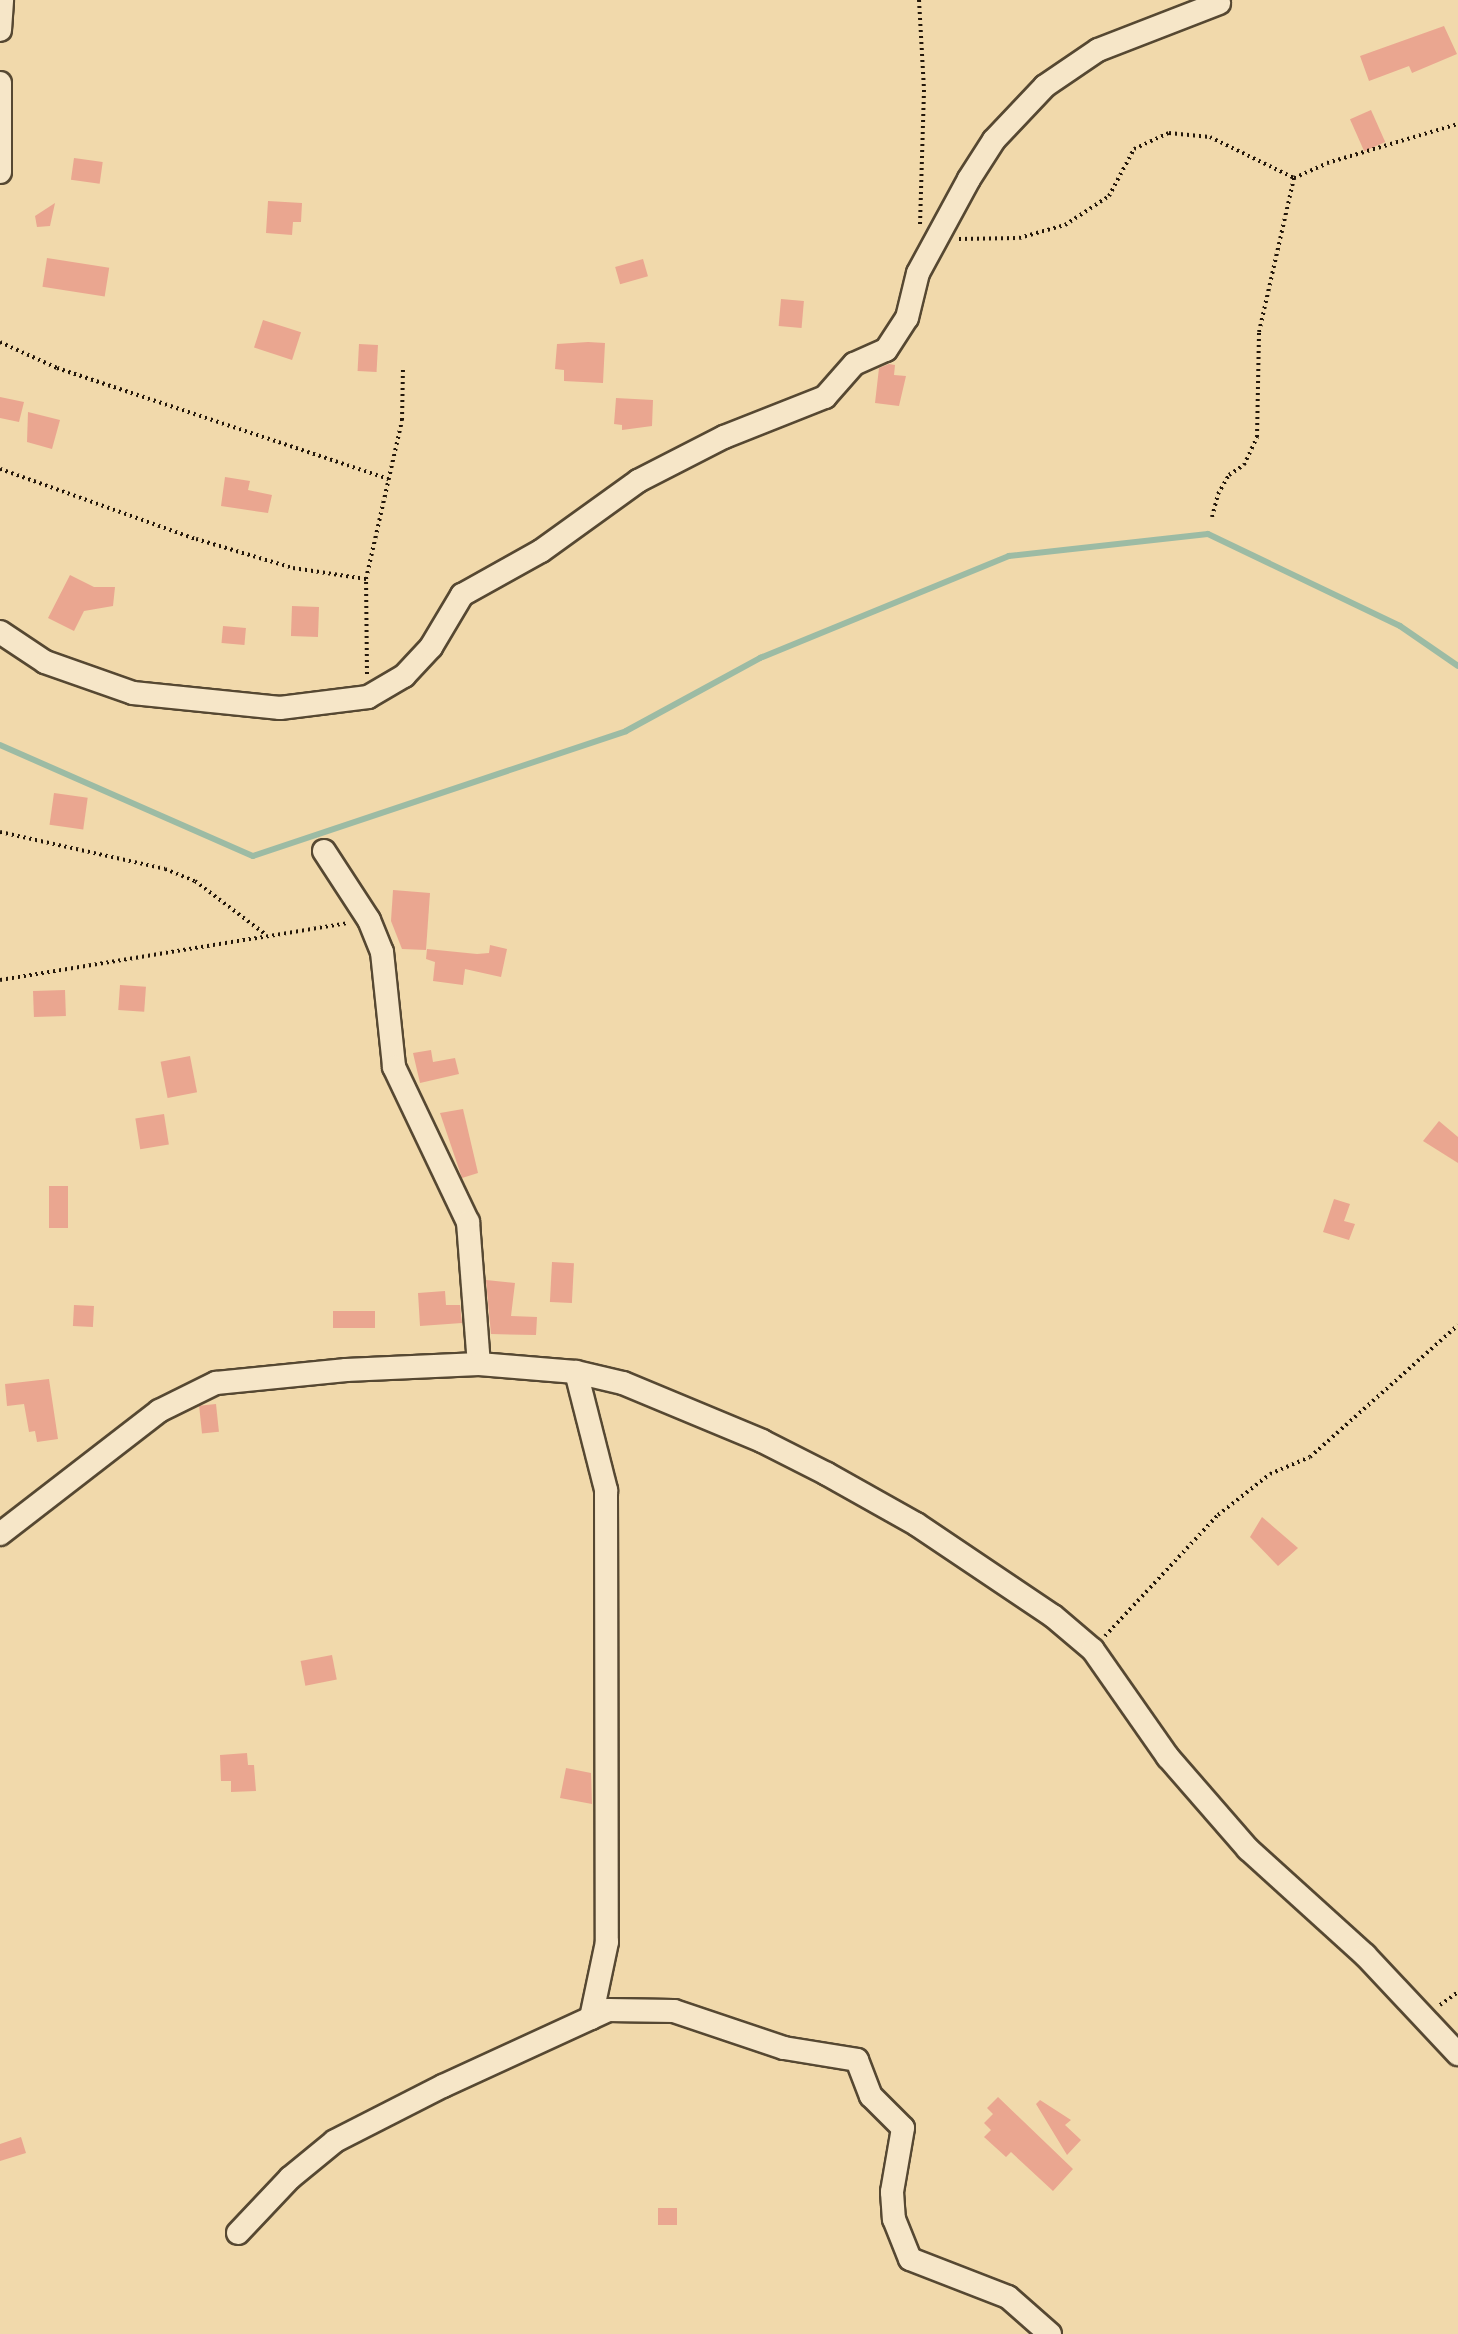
<!DOCTYPE html>
<html>
<head>
<meta charset="utf-8">
<style>
	body { margin:0 }
	#map { position:relative; width:1458px; height:2334px; overflow:hidden; background:#f1d9ab; font-family:Vollkorn,serif }
	div>[style] { position:absolute }
	.stream>* { height:6px; margin:-3px; padding:0 3px; transform-origin:3px; border-radius:3px; background:#9cbba4 }
	.building>* { inset:0; background:#eaa690; transform-origin:0 0 }
	.path>* { height:4px; margin-top:-2px; transform-origin:0; background:repeating-linear-gradient(90deg,#23170a 0 2px,transparent 0 6px) }
	.roads { filter:drop-shadow(2px 0 #564832) drop-shadow(-2px 0 #564832) drop-shadow(0 2px #564832) drop-shadow(0 -2px #564832) }
	.minor>* { height:22px; margin:-11px; padding:0 11px; transform-origin:11px; border-radius:11px; background:#f6e6c8 }
	span { translate:-50% -50%; white-space:nowrap; text-align:center; line-height:1.15; -webkit-text-stroke:6px #f6e6c8; paint-order:stroke }
</style>
</head>
<body>
<div id="map">
	<div class="stream">
		<i style="left:0;top:745px;width:276px;rotate:23.7deg"></i>
		<i style="left:253px;top:856px;width:393px;rotate:-18.5deg"></i>
		<i style="left:626px;top:731px;width:153px;rotate:-28.6deg"></i>
		<i style="left:760px;top:658px;width:269px;rotate:-22.3deg"></i>
		<i style="left:1009px;top:556px;width:200px;rotate:-6.3deg"></i>
		<i style="left:1208px;top:534px;width:213px;rotate:25.6deg"></i>
		<i style="left:1400px;top:626px;width:70px;rotate:34.6deg"></i>
	</div>
	<div class="building">
		<i style="clip-path:polygon(1444px 26px,1457px 54px,1412px 73px,1409px 66px,1369px 81px,1360px 56px)"></i>
		<i style="left:1371px;top:110px;width:35px;height:23px;rotate:66deg"></i>
		<i style="left:74px;top:158px;width:29px;height:22px;rotate:8deg"></i>
		<i style="clip-path:polygon(268px 201px,302px 203px,301px 222px,293px 222px,292px 235px,266px 233px)"></i>
		<i style="clip-path:polygon(55px 203px,50px 226px,37px 227px,35px 216px)"></i>
		<i style="left:47px;top:258px;width:63px;height:29px;rotate:9deg"></i>
		<i style="left:643px;top:259px;width:18px;height:29px;rotate:74deg"></i>
		<i style="left:781px;top:299px;width:23px;height:27px;rotate:5deg"></i>
		<i style="left:263px;top:320px;width:40px;height:29px;rotate:18deg"></i>
		<i style="clip-path:polygon(588px 342px,605px 343px,603px 383px,564px 381px,564px 370px,555px 369px,557px 344px)"></i>
		<i style="left:359px;top:344px;width:19px;height:27px;rotate:3deg"></i>
		<i style="clip-path:polygon(889px 364px,895px 365px,894px 375px,906px 376px,899px 406px,875px 403px,879px 368px)"></i>
		<i style="clip-path:polygon(0 397px,24px 402px,19px 422px,0 418px)"></i>
		<i style="clip-path:polygon(616px 398px,653px 400px,652px 426px,622px 430px,622px 425px,614px 424px)"></i>
		<i style="clip-path:polygon(28px 412px,60px 420px,52px 449px,27px 442px)"></i>
		<i style="clip-path:polygon(225px 477px,250px 481px,248px 490px,272px 495px,268px 513px,221px 506px)"></i>
		<i style="clip-path:polygon(70px 575px,94px 587px,115px 587px,113px 606px,84px 611px,74px 631px,48px 618px)"></i>
		<i style="left:292px;top:606px;width:27px;height:30px;rotate:2deg"></i>
		<i style="left:223px;top:626px;width:23px;height:17px;rotate:5deg"></i>
		<i style="left:54px;top:793px;width:34px;height:32px;rotate:8deg"></i>
		<i style="clip-path:polygon(393px 890px,430px 893px,426px 950px,402px 949px,391px 921px)"></i>
		<i style="clip-path:polygon(490px 945px,507px 949px,501px 977px,465px 969px,463px 985px,433px 981px,435px 962px,426px 959px,427px 949px,477px 954px,489px 953px)"></i>
		<i style="left:120px;top:985px;width:26px;height:25px;rotate:4deg"></i>
		<i style="left:65px;top:990px;width:26px;height:32px;rotate:88deg"></i>
		<i style="clip-path:polygon(431px 1050px,433px 1062px,455px 1058px,459px 1074px,420px 1083px,413px 1053px)"></i>
		<i style="left:190px;top:1056px;width:37px;height:30px;rotate:79deg"></i>
		<i style="clip-path:polygon(463px 1109px,478px 1173px,462px 1178px,440px 1113px)"></i>
		<i style="left:164px;top:1114px;width:31px;height:29px;rotate:81deg"></i>
		<i style="clip-path:polygon(1439px 1121px,1458px 1137px,1458px 1163px,1423px 1141px)"></i>
		<i style="left:49px;top:1186px;width:19px;height:42px"></i>
		<i style="clip-path:polygon(1334px 1199px,1350px 1204px,1344px 1221px,1355px 1224px,1349px 1240px,1323px 1232px)"></i>
		<i style="left:552px;top:1262px;width:22px;height:40px;rotate:3deg"></i>
		<i style="clip-path:polygon(486px 1280px,515px 1283px,511px 1316px,537px 1317px,536px 1335px,491px 1334px)"></i>
		<i style="clip-path:polygon(445px 1291px,446px 1305px,460px 1305px,462px 1323px,420px 1326px,418px 1293px)"></i>
		<i style="left:74px;top:1305px;width:20px;height:21px;rotate:3deg"></i>
		<i style="left:333px;top:1311px;width:42px;height:17px"></i>
		<i style="clip-path:polygon(49px 1379px,58px 1439px,37px 1442px,35px 1431px,29px 1432px,24px 1404px,7px 1406px,5px 1384px)"></i>
		<i style="left:216px;top:1404px;width:28px;height:17px;rotate:84deg"></i>
		<i style="clip-path:polygon(1262px 1517px,1298px 1548px,1278px 1566px,1250px 1537px)"></i>
		<i style="left:332px;top:1655px;width:25px;height:32px;rotate:79deg"></i>
		<i style="clip-path:polygon(247px 1753px,248px 1765px,254px 1765px,256px 1791px,231px 1792px,231px 1781px,221px 1781px,220px 1755px)"></i>
		<i style="clip-path:polygon(566px 1768px,591px 1773px,592px 1804px,560px 1798px)"></i>
		<i style="clip-path:polygon(998px 2097px,1073px 2169px,1053px 2191px,1011px 2152px,1006px 2157px,984px 2137px,991px 2130px,984px 2123px,993px 2114px,987px 2108px)"></i>
		<i style="clip-path:polygon(1040px 2100px,1071px 2120px,1065px 2125px,1081px 2140px,1067px 2155px,1036px 2104px)"></i>
		<i style="clip-path:polygon(21px 2137px,26px 2153px,0 2161px,0 2144px)"></i>
		<i style="left:677px;top:2208px;width:17px;height:19px;rotate:90deg"></i>
	</div>
	<div class="path">
		<i style="left:919px;top:0;width:90px;rotate:86.8deg"></i>
		<i style="left:924px;top:90px;width:135px;rotate:91.7deg"></i>
		<i style="left:959px;top:239px;width:60px;rotate:-1deg"></i>
		<i style="left:1019px;top:238px;width:48px;rotate:-15.8deg"></i>
		<i style="left:1065px;top:225px;width:53px;rotate:-33.4deg"></i>
		<i style="left:1109px;top:196px;width:53px;rotate:-62deg"></i>
		<i style="left:1134px;top:149px;width:38px;rotate:-25deg"></i>
		<i style="left:1169px;top:133px;width:41px;rotate:5.6deg"></i>
		<i style="left:1210px;top:137px;width:93px;rotate:26deg"></i>
		<i style="left:1294px;top:178px;width:36px;rotate:-24deg"></i>
		<i style="left:1327px;top:163px;width:137px;rotate:-16.6deg"></i>
		<i style="left:0;top:342px;width:63px;rotate:24.5deg"></i>
		<i style="left:57px;top:368px;width:350px;rotate:18.5deg"></i>
		<i style="left:0;top:469px;width:208px;rotate:19.7deg"></i>
		<i style="left:196px;top:539px;width:101px;rotate:16.6deg"></i>
		<i style="left:293px;top:568px;width:74px;rotate:8.6deg"></i>
		<i style="left:1212px;top:517px;width:24px;rotate:-75deg"></i>
		<i style="left:1218px;top:494px;width:22px;rotate:-60deg"></i>
		<i style="left:1229px;top:475px;width:18px;rotate:-34deg"></i>
		<i style="left:1244px;top:465px;width:31px;rotate:-65deg"></i>
		<i style="left:1257px;top:437px;width:105px;rotate:-88.9deg"></i>
		<i style="left:1259px;top:332px;width:158px;rotate:-77.2deg"></i>
		<i style="left:367px;top:674px;width:95px;rotate:-90.6deg"></i>
		<i style="left:366px;top:579px;width:163px;rotate:-77.2deg"></i>
		<i style="left:402px;top:420px;width:51px;rotate:-88.9deg"></i>
		<i style="left:0;top:832px;width:169px;rotate:12.6deg"></i>
		<i style="left:165px;top:869px;width:32px;rotate:22deg"></i>
		<i style="left:195px;top:881px;width:88px;rotate:37.1deg"></i>
		<i style="left:0;top:980px;width:352px;rotate:-9.3deg"></i>
		<i style="left:1105px;top:1636px;width:166px;rotate:-47deg"></i>
		<i style="left:1218px;top:1515px;width:66px;rotate:-38.3deg"></i>
		<i style="left:1270px;top:1474px;width:43px;rotate:-23deg"></i>
		<i style="left:1310px;top:1457px;width:198px;rotate:-41.7deg"></i>
		<i style="left:1440px;top:2005px;width:22px;rotate:-36deg"></i>
	</div>
	<div class="roads">
		<div class="minor">
			<i style="left:0;top:30px;width:30px;rotate:-86deg"></i>
			<i style="left:0;top:83px;width:89px;rotate:90deg"></i>
			<i style="left:0;top:632px;width:54px;rotate:33.7deg"></i>
			<i style="left:45px;top:662px;width:93px;rotate:19.4deg"></i>
			<i style="left:133px;top:693px;width:148px;rotate:5.8deg"></i>
			<i style="left:280px;top:708px;width:89px;rotate:-7.1deg"></i>
			<i style="left:368px;top:697px;width:42px;rotate:-30.3deg"></i>
			<i style="left:404px;top:676px;width:40px;rotate:-47deg"></i>
			<i style="left:431px;top:647px;width:61px;rotate:-59.2deg"></i>
			<i style="left:462px;top:595px;width:90px;rotate:-29.1deg"></i>
			<i style="left:541px;top:551px;width:120px;rotate:-35.8deg"></i>
			<i style="left:638px;top:481px;width:97px;rotate:-27.1deg"></i>
			<i style="left:724px;top:437px;width:109px;rotate:-21.6deg"></i>
			<i style="left:825px;top:397px;width:44px;rotate:-48.7deg"></i>
			<i style="left:854px;top:364px;width:35px;rotate:-24deg"></i>
			<i style="left:886px;top:350px;width:38px;rotate:-57deg"></i>
			<i style="left:907px;top:318px;width:46px;rotate:-76.3deg"></i>
			<i style="left:918px;top:273px;width:107px;rotate:-61.5deg"></i>
			<i style="left:969px;top:179px;width:46px;rotate:-57.3deg"></i>
			<i style="left:994px;top:140px;width:74px;rotate:-46.6deg"></i>
			<i style="left:1045px;top:86px;width:64px;rotate:-34.2deg"></i>
			<i style="left:1098px;top:50px;width:130px;rotate:-21.2deg"></i>
			<i style="left:324px;top:851px;width:82px;rotate:56.9deg"></i>
			<i style="left:369px;top:920px;width:35px;rotate:68deg"></i>
			<i style="left:382px;top:952px;width:116px;rotate:84deg"></i>
			<i style="left:394px;top:1067px;width:172px;rotate:64.5deg"></i>
			<i style="left:468px;top:1222px;width:142px;rotate:85.6deg"></i>
			<i style="left:576px;top:1372px;width:122px;rotate:75.7deg"></i>
			<i style="left:606px;top:1490px;width:452px;rotate:89.9deg"></i>
			<i style="left:607px;top:1942px;width:78px;rotate:101.9deg"></i>
			<i style="left:0;top:1534px;width:201px;rotate:-37.7deg"></i>
			<i style="left:159px;top:1411px;width:64px;rotate:-26.2deg"></i>
			<i style="left:216px;top:1383px;width:131px;rotate:-5.7deg"></i>
			<i style="left:346px;top:1370px;width:133px;rotate:-2.6deg"></i>
			<i style="left:479px;top:1364px;width:97px;rotate:4.7deg"></i>
			<i style="left:576px;top:1372px;width:48px;rotate:13.2deg"></i>
			<i style="left:623px;top:1383px;width:151px;rotate:22.6deg"></i>
			<i style="left:762px;top:1441px;width:73px;rotate:26.9deg"></i>
			<i style="left:827px;top:1474px;width:102px;rotate:29.3deg"></i>
			<i style="left:916px;top:1524px;width:165px;rotate:33.9deg"></i>
			<i style="left:1053px;top:1616px;width:52px;rotate:40.4deg"></i>
			<i style="left:1093px;top:1650px;width:131px;rotate:55deg"></i>
			<i style="left:1168px;top:1757px;width:122px;rotate:49deg"></i>
			<i style="left:1248px;top:1849px;width:158px;rotate:42.2deg"></i>
			<i style="left:1365px;top:1955px;width:136px;rotate:46.8deg"></i>
			<i style="left:238px;top:2233px;width:76px;rotate:-46.6deg"></i>
			<i style="left:290px;top:2178px;width:58px;rotate:-39.4deg"></i>
			<i style="left:335px;top:2141px;width:121px;rotate:-27deg"></i>
			<i style="left:443px;top:2086px;width:182px;rotate:-24.7deg"></i>
			<i style="left:608px;top:2010px;width:66px;rotate:0.9deg"></i>
			<i style="left:674px;top:2011px;width:116px;rotate:18.6deg"></i>
			<i style="left:784px;top:2048px;width:74px;rotate:9.3deg"></i>
			<i style="left:857px;top:2060px;width:39px;rotate:69deg"></i>
			<i style="left:871px;top:2096px;width:45px;rotate:45deg"></i>
			<i style="left:903px;top:2128px;width:65px;rotate:99.8deg"></i>
			<i style="left:892px;top:2192px;width:27px;rotate:86deg"></i>
			<i style="left:894px;top:2219px;width:43px;rotate:68.2deg"></i>
			<i style="left:910px;top:2259px;width:105px;rotate:21.2deg"></i>
			<i style="left:1008px;top:2297px;width:56px;rotate:41.4deg"></i>
		</div>
	</div>
</div>
</body>
</html>
